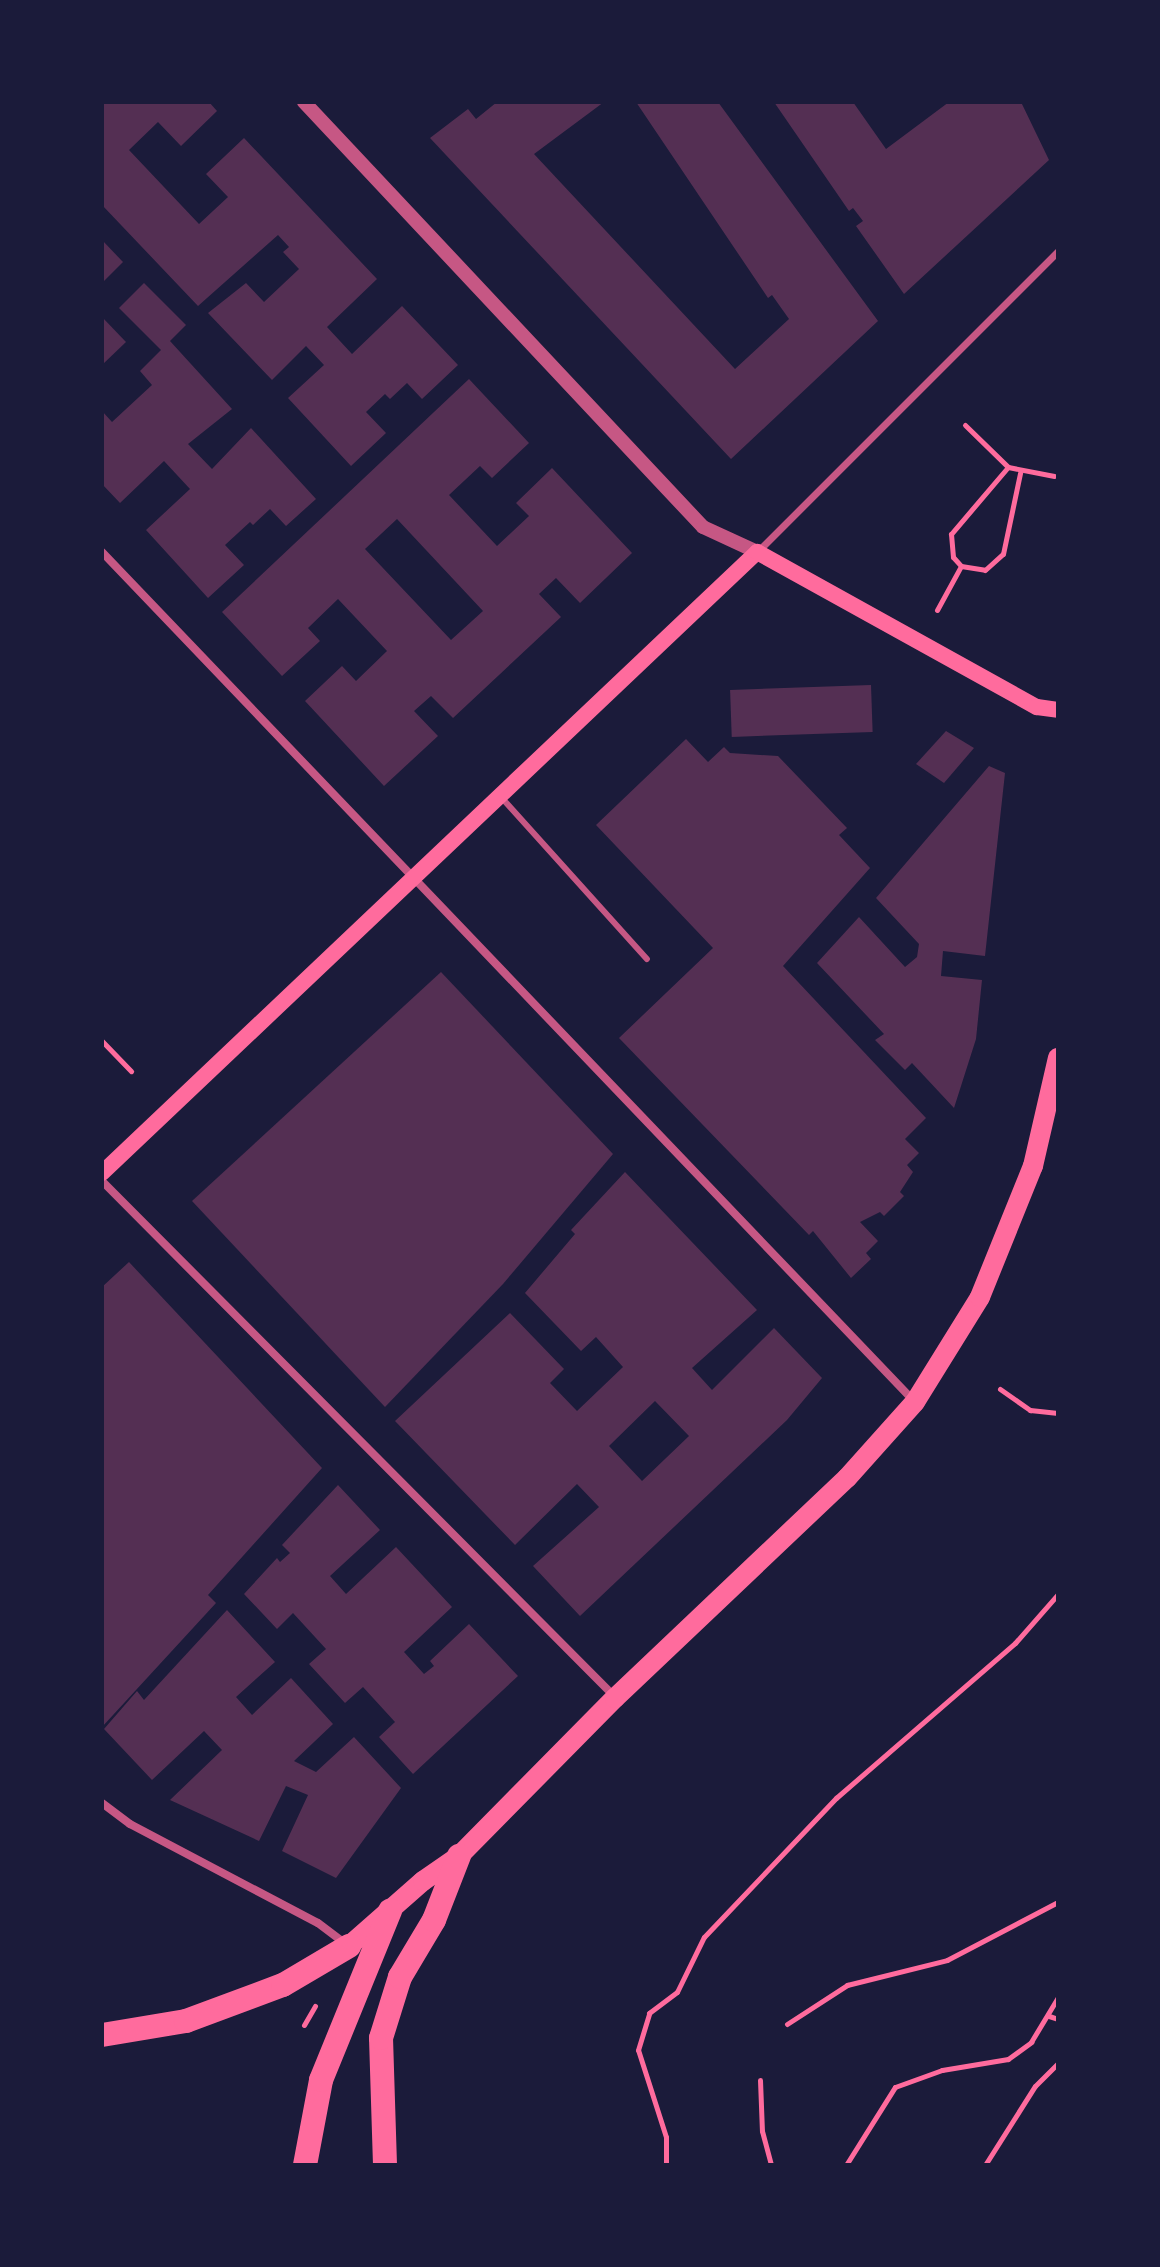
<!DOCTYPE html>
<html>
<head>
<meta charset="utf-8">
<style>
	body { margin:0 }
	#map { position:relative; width:1160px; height:2267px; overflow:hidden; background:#1b1b3a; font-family:"Archivo Narrow",sans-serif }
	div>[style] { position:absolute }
	.building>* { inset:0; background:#542f53; transform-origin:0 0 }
	.path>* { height:5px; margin:-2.5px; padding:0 2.5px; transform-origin:2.5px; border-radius:2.5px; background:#ff6b9d }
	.service>* { height:6px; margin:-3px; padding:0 3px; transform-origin:3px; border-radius:3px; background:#c65784 }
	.pedestrian>* { height:7px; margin:-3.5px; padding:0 3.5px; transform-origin:3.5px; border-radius:3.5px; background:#c65784 }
	.minor>* { height:8px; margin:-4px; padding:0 4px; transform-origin:4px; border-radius:4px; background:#c65784 }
	.tertiary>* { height:14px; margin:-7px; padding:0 7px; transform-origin:7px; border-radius:7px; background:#c65784 }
	.secondary>* { height:16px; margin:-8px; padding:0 8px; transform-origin:8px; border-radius:8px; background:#ff6b9d }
	.primary>* { height:20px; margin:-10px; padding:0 10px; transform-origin:10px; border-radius:10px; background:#ff6b9d }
	.motorway>* { height:24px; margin:-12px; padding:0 12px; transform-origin:12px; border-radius:12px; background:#ff6b9d }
	span { translate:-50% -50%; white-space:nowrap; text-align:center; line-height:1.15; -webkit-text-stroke:8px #1b1b3a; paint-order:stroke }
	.frame { position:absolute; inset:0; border:104px solid #1b1b3a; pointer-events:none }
</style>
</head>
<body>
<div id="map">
	<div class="building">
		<i style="clip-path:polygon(102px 102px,209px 102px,217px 111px,181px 146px,158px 122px,129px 150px,199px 224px,228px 197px,206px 174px,244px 138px,377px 279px,327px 327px,352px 354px,402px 306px,458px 365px,422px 399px,407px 383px,390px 399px,385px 394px,366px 412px,386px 433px,351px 466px,288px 398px,324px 365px,306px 346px,272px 380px,208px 313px,246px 283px,264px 302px,299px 269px,283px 252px,289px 247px,278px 235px,198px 306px,102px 205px)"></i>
		<i style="clip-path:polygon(497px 102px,604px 102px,534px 154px,735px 369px,789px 319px,772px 295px,768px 298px,636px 102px,718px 102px,878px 321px,731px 459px,430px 138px,468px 109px,476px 119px)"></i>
		<i style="clip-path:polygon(774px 102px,853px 102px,886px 149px,949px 102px,1021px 102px,1049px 160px,904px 294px,856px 226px,863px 221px,853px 208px,849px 211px)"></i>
		<i style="clip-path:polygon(102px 240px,123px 262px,102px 283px)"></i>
		<i style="clip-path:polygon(144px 283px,186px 325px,170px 341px,232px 409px,188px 444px,212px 469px,251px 428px,316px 499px,286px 526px,270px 509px,253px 525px,250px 522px,225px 545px,244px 565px,208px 598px,146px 530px,190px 489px,164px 461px,120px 503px,102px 484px,102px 411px,112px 422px,152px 385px,140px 371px,161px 350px,119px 308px)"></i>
		<i style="clip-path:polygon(102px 317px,126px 342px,102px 365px)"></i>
		<i style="clip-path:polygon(evenodd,469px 379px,529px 443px,492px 478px,480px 466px,449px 495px,497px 546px,529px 516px,516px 503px,552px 468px,632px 553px,580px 603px,556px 578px,539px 594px,561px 617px,453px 718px,431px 696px,414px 711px,438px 736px,384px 786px,305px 701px,342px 666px,356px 681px,387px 651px,338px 599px,308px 628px,320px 641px,282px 676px,222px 612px,469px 379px,397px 519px,483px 611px,451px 640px,365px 549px,397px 519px)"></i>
		<i style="left:871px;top:685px;width:47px;height:141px;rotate:88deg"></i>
		<i style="clip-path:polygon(946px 731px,974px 748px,944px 783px,916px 764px)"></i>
		<i style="clip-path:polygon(686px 739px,708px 762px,724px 747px,730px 753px,778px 756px,847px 828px,839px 835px,870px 868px,783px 966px,926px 1118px,905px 1139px,919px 1153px,907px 1165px,913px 1172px,900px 1192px,904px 1196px,884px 1216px,880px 1212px,860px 1222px,878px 1241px,866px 1253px,871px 1259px,851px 1278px,813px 1231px,809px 1235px,619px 1038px,713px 948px,596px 825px)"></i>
		<i style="clip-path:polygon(989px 766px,1005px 773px,985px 956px,943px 951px,941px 976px,982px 980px,976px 1039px,954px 1108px,912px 1063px,905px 1070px,875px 1040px,884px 1034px,817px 963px,859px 917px,905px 967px,917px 957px,919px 944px,876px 898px)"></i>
		<i style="clip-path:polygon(441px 972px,613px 1154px,503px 1284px,385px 1407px,192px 1201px)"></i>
		<i style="clip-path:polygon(evenodd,625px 1172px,757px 1310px,692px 1368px,712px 1390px,774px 1328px,822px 1378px,787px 1420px,580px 1616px,533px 1566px,599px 1507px,577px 1484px,515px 1545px,395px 1421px,510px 1313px,564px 1369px,550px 1383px,577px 1411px,623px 1367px,596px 1337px,581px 1351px,525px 1293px,575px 1234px,571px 1230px,625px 1172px,655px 1401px,689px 1436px,642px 1481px,609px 1446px,655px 1401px)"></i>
		<i style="clip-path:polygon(129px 1262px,322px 1468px,208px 1595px,216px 1603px,102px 1727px,102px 1287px)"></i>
		<i style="clip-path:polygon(338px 1485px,380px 1530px,330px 1576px,346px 1594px,396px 1547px,452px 1607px,404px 1652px,424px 1674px,434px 1666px,430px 1661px,469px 1624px,518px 1676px,413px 1774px,379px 1737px,395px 1722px,363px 1687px,345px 1703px,309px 1664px,326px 1649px,293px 1613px,277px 1629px,244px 1594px,277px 1558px,280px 1562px,290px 1553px,282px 1545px)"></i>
		<i style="clip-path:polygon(227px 1610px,275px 1662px,236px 1697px,252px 1715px,291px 1678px,333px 1724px,294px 1761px,316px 1772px,354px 1737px,401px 1788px,336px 1878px,282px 1851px,308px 1795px,286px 1786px,259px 1841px,170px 1800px,222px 1750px,204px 1731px,152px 1780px,104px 1729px,137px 1691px,144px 1700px)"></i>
	</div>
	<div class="path">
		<i style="left:965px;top:425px;width:60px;rotate:44.3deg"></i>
		<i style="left:1008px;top:467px;width:47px;rotate:11.1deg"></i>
		<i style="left:1008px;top:467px;width:88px;rotate:130.4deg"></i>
		<i style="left:951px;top:534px;width:23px;rotate:85deg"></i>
		<i style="left:953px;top:557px;width:12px;rotate:48deg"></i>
		<i style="left:961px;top:566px;width:24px;rotate:9deg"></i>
		<i style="left:985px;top:570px;width:24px;rotate:-42deg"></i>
		<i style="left:1003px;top:554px;width:83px;rotate:-78.1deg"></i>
		<i style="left:937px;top:610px;width:50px;rotate:-61.4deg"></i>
		<i style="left:102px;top:1041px;width:42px;rotate:46deg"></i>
		<i style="left:1000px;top:1389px;width:37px;rotate:35deg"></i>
		<i style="left:1030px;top:1410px;width:28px;rotate:6deg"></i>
		<i style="left:1049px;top:2016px;width:9px;rotate:18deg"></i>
		<i style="left:787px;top:2024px;width:72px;rotate:-33deg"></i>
		<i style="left:847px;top:1985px;width:103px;rotate:-14deg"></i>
		<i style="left:947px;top:1960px;width:125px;rotate:-27.6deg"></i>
		<i style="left:304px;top:2025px;width:22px;rotate:-60deg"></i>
		<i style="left:760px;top:2080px;width:51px;rotate:87.8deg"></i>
		<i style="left:762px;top:2131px;width:35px;rotate:75deg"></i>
		<i style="left:666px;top:2165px;width:28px;rotate:-90deg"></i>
		<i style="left:666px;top:2137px;width:91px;rotate:-107.8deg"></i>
		<i style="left:638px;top:2050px;width:39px;rotate:-73deg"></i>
		<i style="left:649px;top:2013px;width:35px;rotate:-37deg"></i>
		<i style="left:677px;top:1992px;width:61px;rotate:-63.9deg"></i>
		<i style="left:704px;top:1937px;width:192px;rotate:-46.5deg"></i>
		<i style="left:836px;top:1798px;width:237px;rotate:-40.9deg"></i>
		<i style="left:1015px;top:1643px;width:65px;rotate:-48.7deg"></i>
		<i style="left:846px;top:2165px;width:92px;rotate:-57.9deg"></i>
		<i style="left:895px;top:2087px;width:50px;rotate:-19.9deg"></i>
		<i style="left:942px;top:2070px;width:67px;rotate:-9.5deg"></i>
		<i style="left:1008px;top:2059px;width:29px;rotate:-36deg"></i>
		<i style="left:1031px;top:2042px;width:52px;rotate:-59deg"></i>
		<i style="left:985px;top:2165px;width:93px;rotate:-57.7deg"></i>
		<i style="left:1035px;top:2086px;width:33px;rotate:-45deg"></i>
	</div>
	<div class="service">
		<i style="left:501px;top:797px;width:218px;rotate:48deg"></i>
	</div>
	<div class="pedestrian">
		<i style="left:757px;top:552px;width:426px;rotate:-45deg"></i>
	</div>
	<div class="minor">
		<i style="left:102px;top:552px;width:1175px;rotate:46.28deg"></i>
		<i style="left:102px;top:1181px;width:728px;rotate:45.17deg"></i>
		<i style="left:102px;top:1803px;width:35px;rotate:37deg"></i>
		<i style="left:130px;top:1824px;width:212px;rotate:27.8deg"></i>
		<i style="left:318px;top:1923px;width:34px;rotate:37deg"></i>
	</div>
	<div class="tertiary">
		<i style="left:304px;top:102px;width:583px;rotate:46.81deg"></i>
		<i style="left:703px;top:527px;width:60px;rotate:24.8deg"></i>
	</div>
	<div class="secondary">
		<i style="left:102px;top:1173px;width:903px;rotate:-43.47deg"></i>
		<i style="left:757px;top:552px;width:320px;rotate:29deg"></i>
		<i style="left:1037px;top:707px;width:21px;rotate:8deg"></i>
	</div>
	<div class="primary">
		<i style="left:349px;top:1946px;width:98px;rotate:-41.3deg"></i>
		<i style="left:423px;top:1881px;width:44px;rotate:-34.8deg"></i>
		<i style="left:459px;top:1856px;width:222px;rotate:-45.4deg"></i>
		<i style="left:615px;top:1698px;width:320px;rotate:-43.5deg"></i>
		<i style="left:847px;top:1478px;width:102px;rotate:-48.2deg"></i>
		<i style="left:915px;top:1402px;width:123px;rotate:-58.2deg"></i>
		<i style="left:980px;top:1297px;width:141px;rotate:-68deg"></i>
		<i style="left:1033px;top:1166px;width:111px;rotate:-77deg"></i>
	</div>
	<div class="motorway">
		<i style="left:102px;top:2035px;width:85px;rotate:-9.5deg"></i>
		<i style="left:186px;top:2021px;width:103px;rotate:-20.4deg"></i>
		<i style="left:283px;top:1985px;width:77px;rotate:-30.6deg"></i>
		<i style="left:305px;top:2165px;width:86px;rotate:-79.3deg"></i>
		<i style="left:321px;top:2080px;width:183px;rotate:-67.8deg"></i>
		<i style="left:385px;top:2165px;width:127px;rotate:-91.8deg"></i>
		<i style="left:381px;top:2038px;width:64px;rotate:-72.7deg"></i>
		<i style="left:400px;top:1977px;width:66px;rotate:-59.2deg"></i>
		<i style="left:434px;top:1920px;width:69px;rotate:-68.7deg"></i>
	</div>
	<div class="frame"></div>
</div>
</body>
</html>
